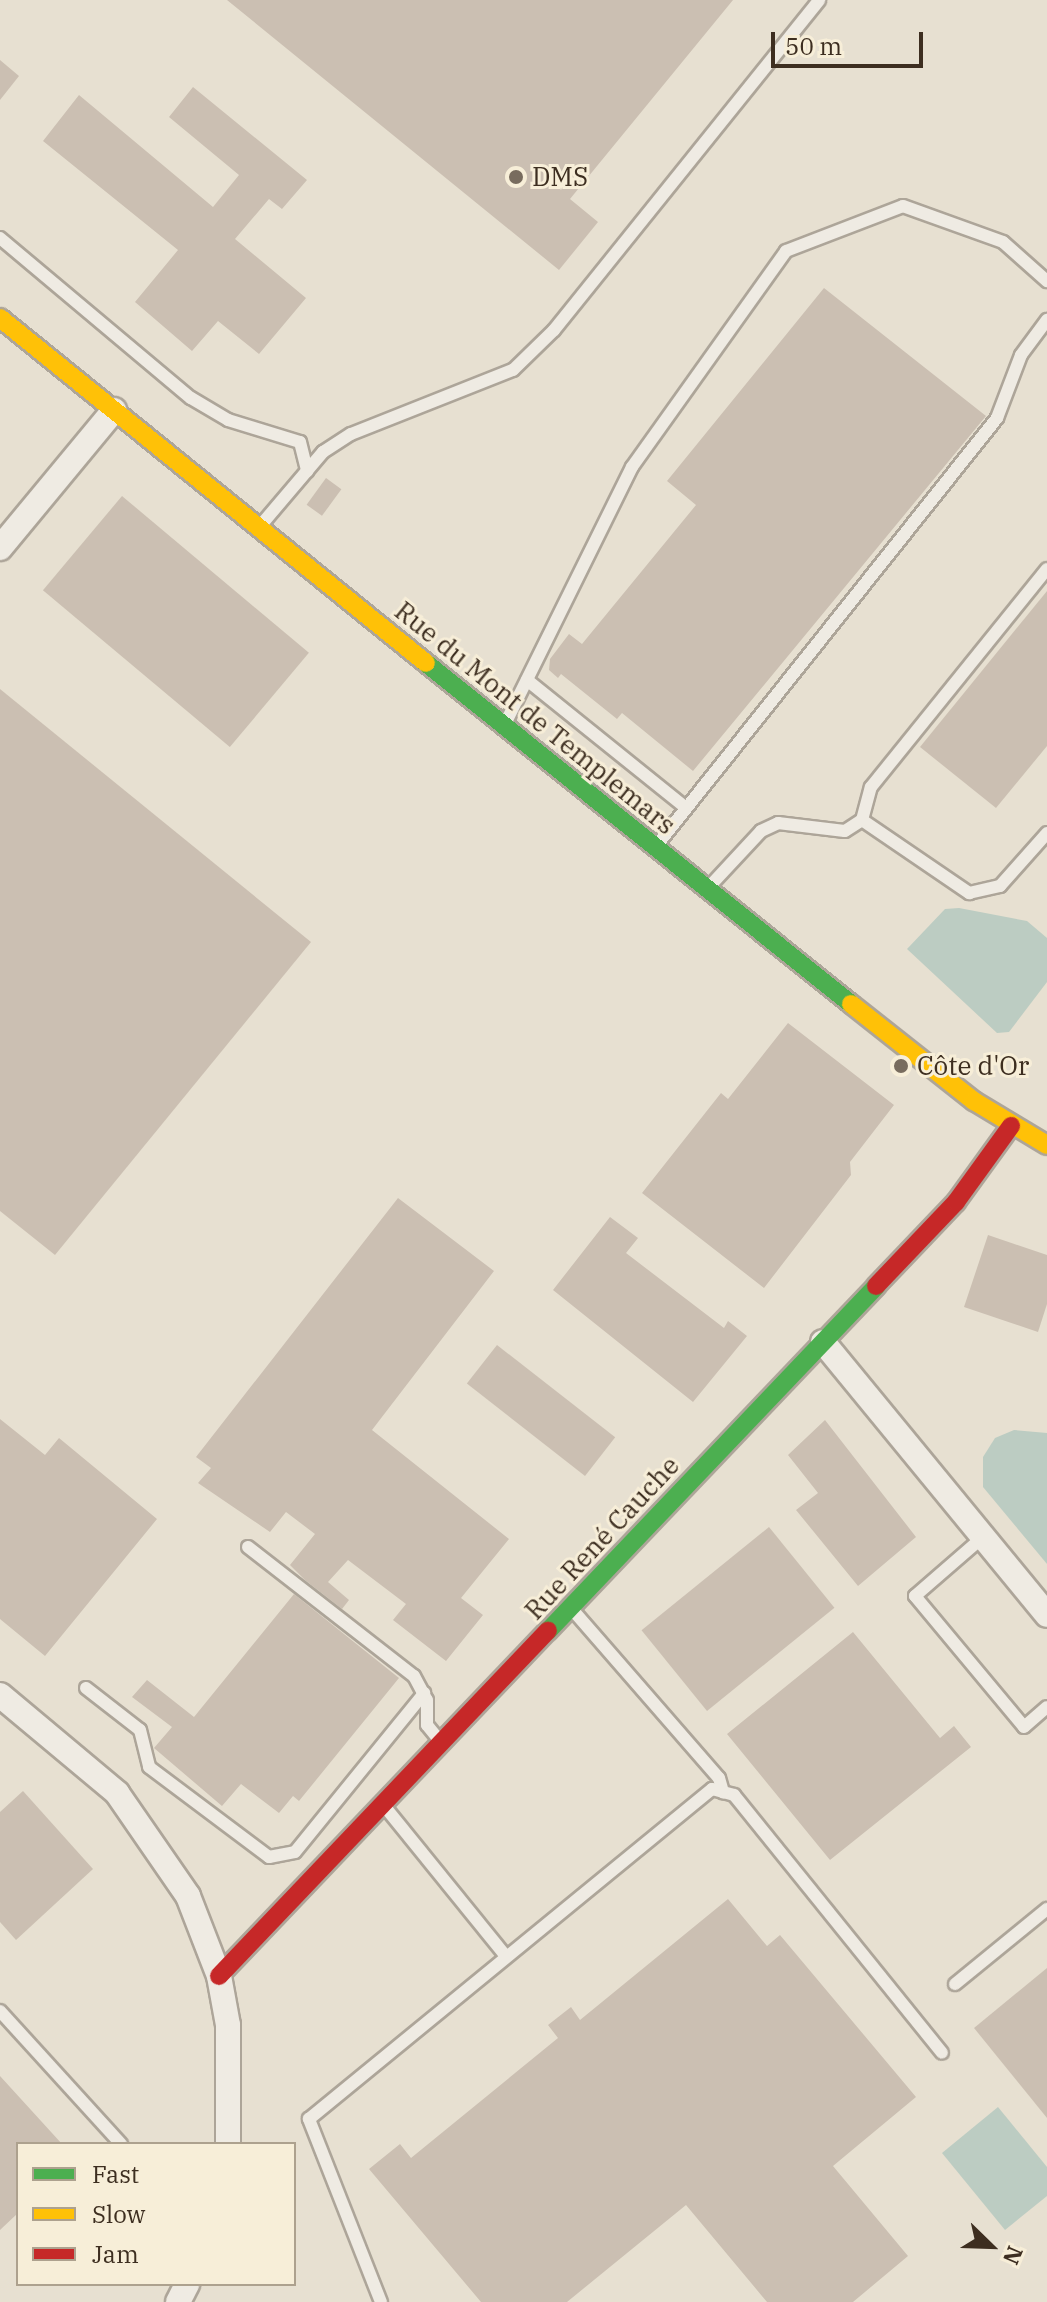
<!DOCTYPE html>
<html>
<head>
<meta charset="utf-8">
<style>
	body { margin:0 }
	#map { position:relative; width:1047px; height:2302px; overflow:hidden; background:#e7e0d1; font-family:"IBM Plex Serif",serif }
	div>[style] { position:absolute }
	.water>* { inset:0; background:#bcccc2 }
	.building>* { inset:0; background:#cbbfb2; transform-origin:0 0 }
	.roads { filter:drop-shadow(2px 0 #ada599) drop-shadow(-2px 0 #ada599) drop-shadow(0 2px #ada599) drop-shadow(0 -2px #ada599) }
	.lane>* { height:12px; margin:-6px; padding:0 6px; transform-origin:6px; border-radius:6px; background:#efebe3 }
	.street>* { height:24px; margin:-12px; padding:0 12px; transform-origin:12px; border-radius:12px; background:#efebe3 }
	.fast>* { height:18px; margin:-9px; padding:0 9px; transform-origin:9px; border-radius:9px; background:#4caf50 }
	.slow>* { height:18px; margin:-9px; padding:0 9px; transform-origin:9px; border-radius:9px; background:#ffc107 }
	.jam>* { height:18px; margin:-9px; padding:0 9px; transform-origin:9px; border-radius:9px; background:#c62828 }
	.dots>* { width:22px; height:22px; translate:-50% -50%; box-sizing:border-box; border:4px solid #f7eed8; border-radius:50% }
	span { translate:-50% -50%; white-space:nowrap; text-align:center; line-height:1.15; -webkit-text-stroke:6px #f7eed8; paint-order:stroke }
	.poi-label { font-size:26px; color:#3d2e20 }
	.left { translate:0 -50%; text-align:left }
	.street-label { font-size:26px; color:#3d2e20 }
	.legend { position:absolute; left:16px; top:2142px; width:280px; height:144px; box-sizing:border-box; background:#f7eed8; border:2px solid #ada18e; margin:0; padding:10px 14px; list-style:none; font-size:24px; color:#3d2e20 }
	.legend li { display:flex; align-items:center; gap:16px; height:40px }
	.legend b { width:40px; border:2px solid #ada18e }
	.north { position:absolute; left:951px; top:2206px; width:80px; height:80px; -webkit-text-stroke:6px #f7eed8; paint-order:stroke; rotate:113deg; font-size:22px; font-weight:700; line-height:32px; text-align:center; color:#3d2e20 }
	.north::after { content:''; display:block; margin:auto; width:28px; height:36px; background:#3d2e20; clip-path:polygon(50% 0,100% 100%,50% 72%,0 100%) }
	.scale { position:absolute; left:771px; top:32px; width:152px; height:36px; box-sizing:border-box; border:4px solid #3d2e20; border-top:0; padding-left:10px; font-size:24px; line-height:28px; white-space:nowrap; color:#3d2e20; -webkit-text-stroke:6px #f7eed8; paint-order:stroke }
</style>
</head>
<body>
<div id="map">
	<div class="water">
		<i style="clip-path:polygon(959px 908px,1027px 921px,1047px 938px,1047px 982px,1009px 1032px,997px 1033px,907px 949px,945px 909px)"></i>
		<i style="clip-path:polygon(1014px 1430px,1047px 1433px,1047px 1564px,983px 1487px,983px 1457px,995px 1438px)"></i>
		<i style="clip-path:polygon(998px 2107px,1047px 2167px,1047px 2196px,1005px 2230px,942px 2153px)"></i>
	</div>
	<div class="building">
		<i style="clip-path:polygon(227px 0,733px 0,570px 199px,598px 222px,559px 270px)"></i>
		<i style="clip-path:polygon(0 60px,19px 76px,0 100px)"></i>
		<i style="clip-path:polygon(193px 87px,307px 180px,282px 209px,269px 199px,235px 239px,306px 298px,259px 354px,218px 321px,192px 351px,135px 302px,178px 250px,43px 141px,79px 95px,213px 207px,239px 175px,169px 117px)"></i>
		<i style="clip-path:polygon(824px 288px,986px 416px,693px 771px,622px 713px,617px 719px,561px 674px,558px 678px,549px 670px,550px 659px,569px 634px,582px 644px,696px 505px,667px 481px)"></i>
		<i style="left:326px;top:478px;width:19px;height:33px;rotate:36deg"></i>
		<i style="left:122px;top:496px;width:244px;height:123px;rotate:40deg"></i>
		<i style="clip-path:polygon(1047px 591px,1047px 746px,996px 808px,920px 747px)"></i>
		<i style="clip-path:polygon(0 689px,311px 942px,55px 1255px,0 1211px)"></i>
		<i style="clip-path:polygon(788px 1023px,894px 1105px,850px 1162px,851px 1175px,764px 1288px,642px 1193px,721px 1093px,728px 1099px)"></i>
		<i style="clip-path:polygon(398px 1198px,494px 1271px,372px 1430px,509px 1539px,461px 1598px,483px 1615px,446px 1661px,393px 1620px,406px 1604px,348px 1560px,328px 1582px,349px 1600px,342px 1609px,305px 1580px,290px 1565px,315px 1534px,286px 1512px,270px 1532px,198px 1483px,211px 1468px,196px 1457px)"></i>
		<i style="clip-path:polygon(610px 1217px,638px 1238px,626px 1253px,724px 1328px,728px 1321px,747px 1336px,693px 1402px,553px 1290px)"></i>
		<i style="clip-path:polygon(988px 1235px,1047px 1255px,1047px 1304px,1038px 1332px,964px 1307px)"></i>
		<i style="left:497px;top:1345px;width:150px;height:49px;rotate:38deg"></i>
		<i style="clip-path:polygon(0 1419px,45px 1455px,59px 1438px,157px 1519px,45px 1656px,0 1619px)"></i>
		<i style="clip-path:polygon(825px 1420px,916px 1537px,858px 1586px,796px 1510px,818px 1493px,788px 1455px)"></i>
		<i style="left:769px;top:1527px;width:104px;height:164px;rotate:51deg"></i>
		<i style="clip-path:polygon(294px 1594px,399px 1678px,299px 1801px,293px 1796px,279px 1813px,241px 1784px,222px 1806px,154px 1748px,172px 1727px,132px 1697px,147px 1680px,194px 1717px)"></i>
		<i style="clip-path:polygon(853px 1632px,940px 1738px,954px 1726px,971px 1747px,830px 1860px,727px 1734px)"></i>
		<i style="clip-path:polygon(23px 1791px,93px 1869px,16px 1940px,0 1922px,0 1812px)"></i>
		<i style="clip-path:polygon(728px 1899px,767px 1946px,780px 1935px,916px 2097px,833px 2166px,908px 2256px,853px 2302px,767px 2302px,686px 2205px,567px 2302px,481px 2302px,369px 2169px,400px 2144px,411px 2158px,558px 2038px,548px 2025px,571px 2007px,580px 2020px)"></i>
		<i style="clip-path:polygon(1047px 1968px,1047px 2118px,974px 2028px)"></i>
		<i style="clip-path:polygon(0 2076px,62px 2144px,18px 2144px,18px 2213px,0 2230px)"></i>
	</div>
	<div class="roads">
		<div class="lane">
			<i style="left:0;top:238px;width:249px;rotate:40deg"></i>
			<i style="left:191px;top:398px;width:43px;rotate:30.7deg"></i>
			<i style="left:228px;top:420px;width:75px;rotate:17deg"></i>
			<i style="left:300px;top:442px;width:30px;rotate:76deg"></i>
			<i style="left:261px;top:525px;width:96px;rotate:-49.7deg"></i>
			<i style="left:323px;top:452px;width:33px;rotate:-33deg"></i>
			<i style="left:351px;top:434px;width:174px;rotate:-21.6deg"></i>
			<i style="left:513px;top:370px;width:57px;rotate:-44.3deg"></i>
			<i style="left:554px;top:330px;width:423px;rotate:-51.2deg"></i>
			<i style="left:527px;top:680px;width:204px;rotate:38.8deg"></i>
			<i style="left:505px;top:724px;width:287px;rotate:-63.7deg"></i>
			<i style="left:632px;top:467px;width:265px;rotate:-54.5deg"></i>
			<i style="left:786px;top:251px;width:125px;rotate:-21deg"></i>
			<i style="left:903px;top:206px;width:106px;rotate:19.8deg"></i>
			<i style="left:1003px;top:242px;width:59px;rotate:41.6deg"></i>
			<i style="left:862px;top:820px;width:130px;rotate:34.3deg"></i>
			<i style="left:969px;top:893px;width:32px;rotate:-13deg"></i>
			<i style="left:1000px;top:886px;width:71px;rotate:-48.4deg"></i>
			<i style="left:657px;top:845px;width:546px;rotate:-51.47deg"></i>
			<i style="left:997px;top:418px;width:67px;rotate:-69.1deg"></i>
			<i style="left:1021px;top:355px;width:44px;rotate:-53.4deg"></i>
			<i style="left:709px;top:887px;width:76px;rotate:-47.1deg"></i>
			<i style="left:761px;top:831px;width:19px;rotate:-25deg"></i>
			<i style="left:778px;top:823px;width:67px;rotate:6.8deg"></i>
			<i style="left:845px;top:831px;width:20px;rotate:-33deg"></i>
			<i style="left:862px;top:820px;width:34px;rotate:-75deg"></i>
			<i style="left:871px;top:787px;width:280px;rotate:-51.1deg"></i>
			<i style="left:983px;top:1537px;width:90px;rotate:139.1deg"></i>
			<i style="left:915px;top:1596px;width:170px;rotate:50.2deg"></i>
			<i style="left:1024px;top:1727px;width:30px;rotate:-41deg"></i>
			<i style="left:248px;top:1547px;width:210px;rotate:37.9deg"></i>
			<i style="left:414px;top:1676px;width:27px;rotate:62deg"></i>
			<i style="left:427px;top:1700px;width:25px;rotate:90deg"></i>
			<i style="left:427px;top:1725px;width:22px;rotate:51deg"></i>
			<i style="left:571px;top:1608px;width:225px;rotate:49deg"></i>
			<i style="left:719px;top:1778px;width:15px;rotate:74deg"></i>
			<i style="left:86px;top:1688px;width:68px;rotate:37.9deg"></i>
			<i style="left:140px;top:1730px;width:38px;rotate:76deg"></i>
			<i style="left:149px;top:1767px;width:150px;rotate:36.9deg"></i>
			<i style="left:269px;top:1857px;width:26px;rotate:-11deg"></i>
			<i style="left:295px;top:1852px;width:205px;rotate:-50.9deg"></i>
			<i style="left:385px;top:1807px;width:191px;rotate:51deg"></i>
			<i style="left:955px;top:1984px;width:119px;rotate:-39.2deg"></i>
			<i style="left:0;top:2011px;width:180px;rotate:47.7deg"></i>
			<i style="left:381px;top:2302px;width:197px;rotate:-111.5deg"></i>
			<i style="left:309px;top:2119px;width:521px;rotate:-39.31deg"></i>
			<i style="left:712px;top:1789px;width:23px;rotate:15deg"></i>
			<i style="left:734px;top:1795px;width:331px;rotate:51.1deg"></i>
		</div>
		<div class="street">
			<i style="left:0;top:548px;width:179px;rotate:-50.4deg"></i>
			<i style="left:823px;top:1342px;width:353px;rotate:50.6deg"></i>
			<i style="left:0;top:1695px;width:153px;rotate:39.9deg"></i>
			<i style="left:117px;top:1793px;width:125px;rotate:55.4deg"></i>
			<i style="left:188px;top:1896px;width:86px;rotate:68.8deg"></i>
			<i style="left:219px;top:1976px;width:50px;rotate:79.6deg"></i>
			<i style="left:228px;top:2025px;width:119px;rotate:90deg"></i>
			<i style="left:178px;top:2302px;width:20px;rotate:-63deg"></i>
		</div>
		<div class="fast">
			<i style="left:426px;top:663px;width:545px;rotate:38.74deg"></i>
			<i style="left:548px;top:1631px;width:476px;rotate:-46.4deg"></i>
		</div>
		<div class="slow">
			<i style="left:0;top:318px;width:548px;rotate:39deg"></i>
			<i style="left:851px;top:1004px;width:157px;rotate:38.3deg"></i>
			<i style="left:974px;top:1101px;width:85px;rotate:31.1deg"></i>
		</div>
		<div class="jam">
			<i style="left:876px;top:1286px;width:116px;rotate:-46.4deg"></i>
			<i style="left:956px;top:1202px;width:94px;rotate:-54.1deg"></i>
			<i style="left:219px;top:1976px;width:477px;rotate:-46.4deg"></i>
		</div>
	</div>
	<div class="dots">
		<i style="left:516px;top:177px;background:#786c5e"></i>
		<i style="left:901px;top:1066px;background:#786c5e"></i>
	</div>
	<div class="poi-label">
		<span class="left" style="left:532px;top:177px">DMS</span>
		<span class="left" style="left:917px;top:1066px">Côte d'Or</span>
	</div>
	<div class="street-label">
		<span style="left:535px;top:718px;rotate:39deg">Rue du Mont de Templemars</span>
		<span style="left:602px;top:1538px;rotate:-47deg">Rue René Cauche</span>
	</div>
	<ul class="legend">
	<li><b style="height:10px;background:#4caf50"></b>Fast</li>
	<li><b style="height:10px;background:#ffc107"></b>Slow</li>
	<li><b style="height:10px;background:#c62828"></b>Jam</li>
	</ul>
	<div class="north">N</div>
	<div class="scale">50 m</div>
</div>
</body>
</html>
